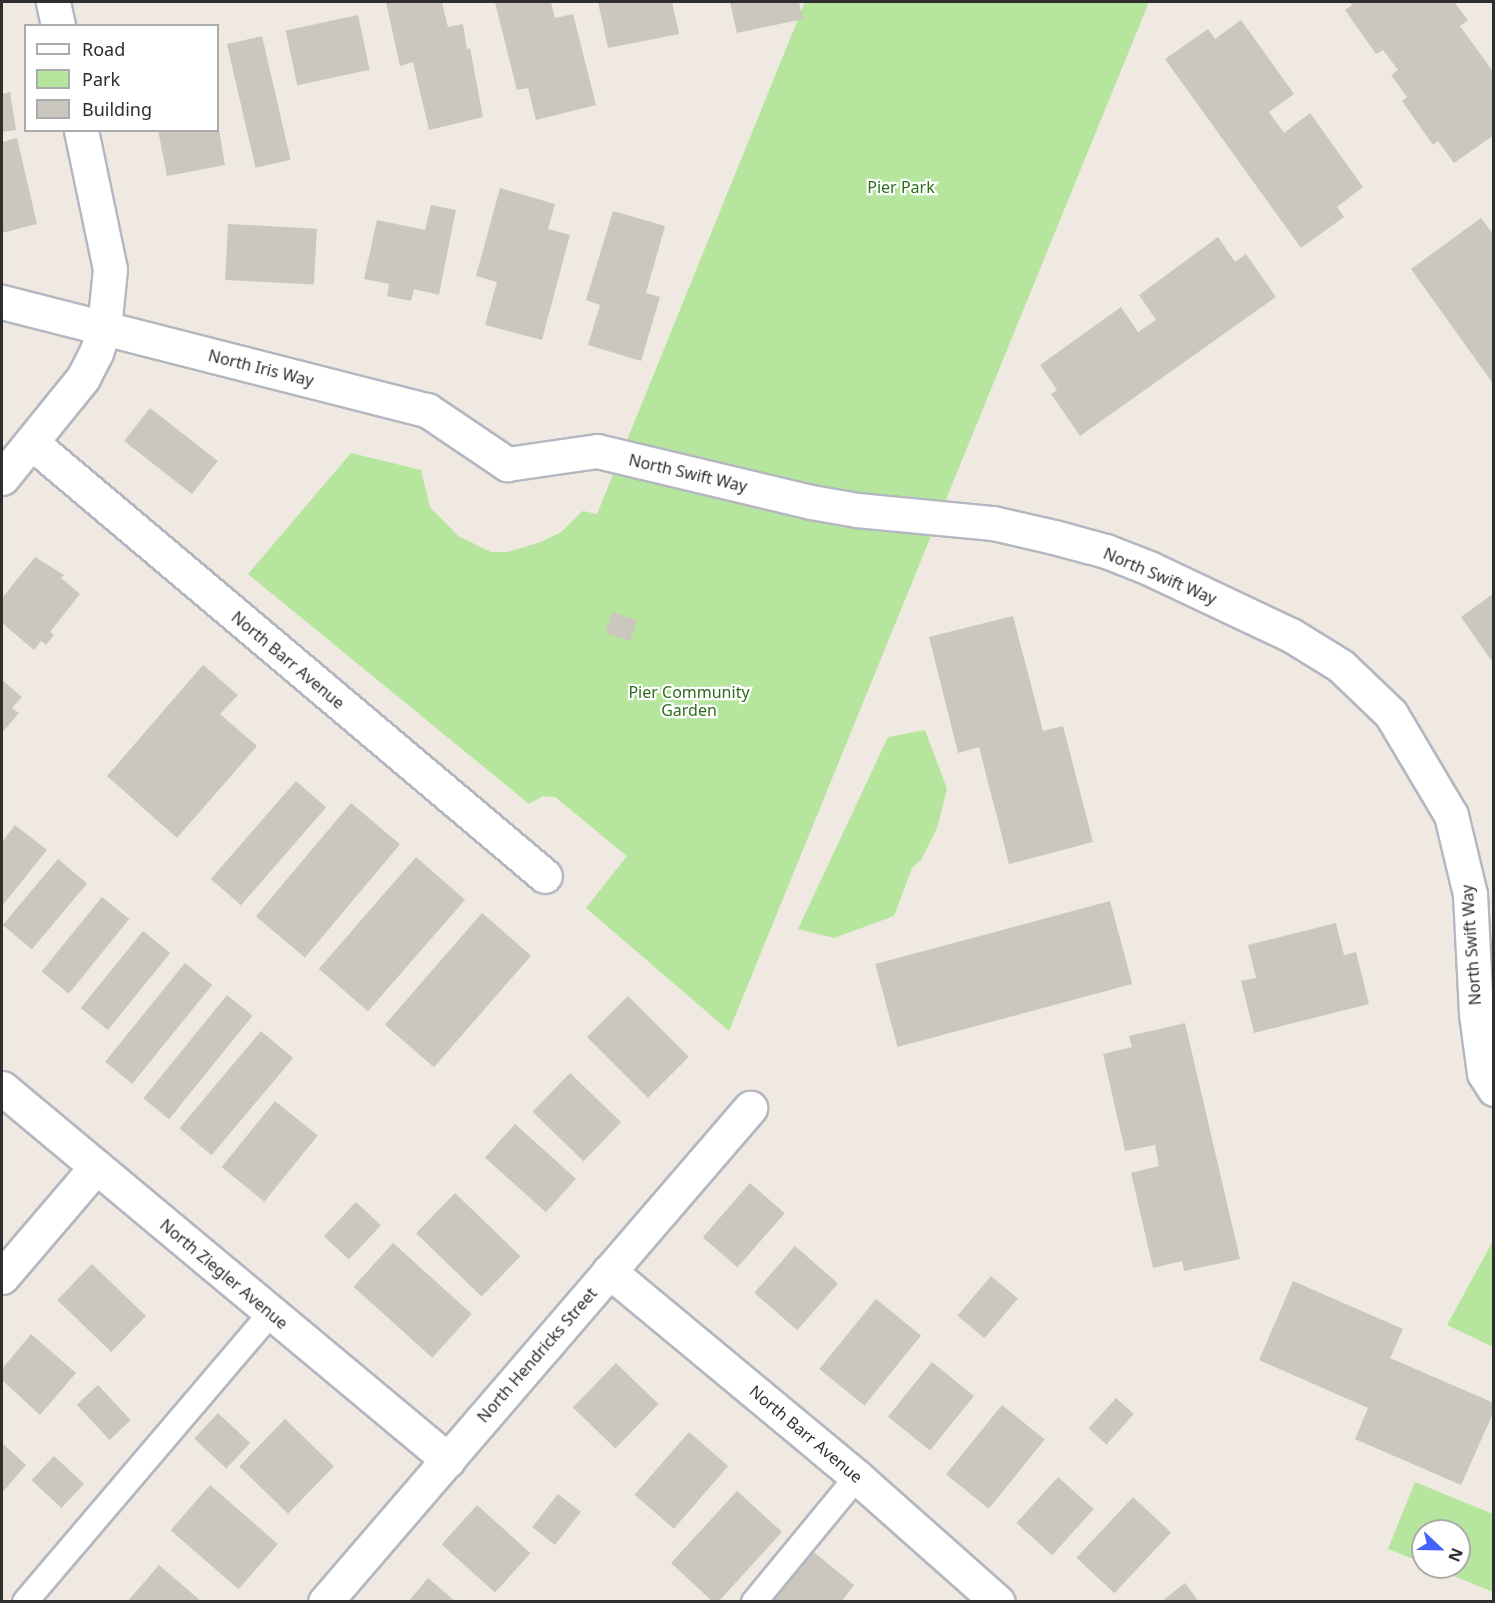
<!DOCTYPE html>
<html>
<head>
<meta charset="utf-8">
<style>
	body { margin:0 }
	#map { position:relative; width:1495px; height:1603px; overflow:hidden; background:#efe9e1; font-family:"Noto Sans",sans-serif }
	div>[style] { position:absolute }
	.green>* { inset:0; background:#b6e59e }
	.building>* { inset:0; background:#cbc7bf; transform-origin:0 0 }
	.roads { filter:drop-shadow(2px 0 #b4b7c1) drop-shadow(-2px 0 #b4b7c1) drop-shadow(0 2px #b4b7c1) drop-shadow(0 -2px #b4b7c1) }
	.service>* { height:24px; margin:-12px; padding:0 12px; transform-origin:12px; border-radius:12px; background:#fff }
	.minor>* { height:33px; margin:-16.5px; padding:0 16.5px; transform-origin:16.5px; border-radius:16.5px; background:#fff }
	span { translate:-50% -50%; white-space:nowrap; text-align:center; line-height:1.15; -webkit-text-stroke:4.5px #fff; paint-order:stroke }
	.park-label { font-size:16px; color:#2c6e1b }
	.street-label { font-size:16px; color:#2e2e2e }
	.frame { position:absolute; inset:0; border:3px solid #2e2e2e; pointer-events:none }
	.legend { position:absolute; left:24px; top:24px; width:195px; height:108px; box-sizing:border-box; background:#fff; border:2px solid #ababab; margin:0; padding:8px 10px; list-style:none; font-size:18px; color:#2e2e2e }
	.legend li { display:flex; align-items:center; gap:12px; height:30px }
	.legend b { width:30px; border:2px solid #ababab }
	.north { position:absolute; left:1411px; top:1519px; width:60px; height:60px; box-sizing:border-box; background:#fff; border:2px solid #ababab; border-radius:50%; rotate:112deg; font-size:16px; font-weight:700; line-height:24px; text-align:center; color:#2e2e2e }
	.north::after { content:''; display:block; margin:auto; width:21px; height:27px; background:#4264fb; clip-path:polygon(50% 0,100% 100%,50% 72%,0 100%) }
</style>
</head>
<body>
<div id="map">
	<div class="green">
		<i style="clip-path:polygon(805px 2px,1149px 2px,729px 1031px,586px 908px,627px 856px,555px 797px,543px 796px,529px 804px,248px 574px,351px 453px,421px 470px,430px 507px,458px 536px,491px 552px,508px 552px,541px 542px,561px 532px,583px 511px,597px 514px)"></i>
		<i style="clip-path:polygon(925px 730px,947px 789px,937px 828px,921px 860px,912px 868px,894px 916px,834px 938px,798px 929px,888px 737px)"></i>
		<i style="clip-path:polygon(1493px 1241px,1494px 1241px,1493px 1347px,1447px 1325px)"></i>
		<i style="clip-path:polygon(1415px 1482px,1493px 1514px,1493px 1592px,1432px 1567px,1459px 1567px,1459px 1531px,1423px 1531px,1423px 1563px,1388px 1549px)"></i>
	</div>
	<div class="building">
		<i style="clip-path:polygon(386px 2px,442px 2px,448px 27px,463px 24px,467px 49px,470px 48px,483px 117px,429px 130px,413px 62px,400px 66px)"></i>
		<i style="clip-path:polygon(495px 2px,551px 2px,555px 18px,573px 14px,596px 105px,536px 120px,528px 88px,517px 90px)"></i>
		<i style="clip-path:polygon(598px 2px,672px 2px,679px 34px,608px 48px)"></i>
		<i style="clip-path:polygon(730px 2px,799px 2px,803px 19px,737px 33px)"></i>
		<i style="clip-path:polygon(1349px 2px,1454px 2px,1468px 20px,1460px 26px,1494px 73px,1494px 135px,1454px 163px,1438px 141px,1433px 145px,1402px 101px,1407px 97px,1391px 75px,1398px 70px,1383px 50px,1376px 54px,1345px 10px,1352px 5px)"></i>
		<i style="left:358px;top:15px;width:56px;height:74px;rotate:78deg"></i>
		<i style="clip-path:polygon(1241px 20px,1294px 94px,1269px 112px,1284px 133px,1310px 113px,1363px 187px,1337px 207px,1344px 217px,1301px 248px,1165px 59px,1208px 29px,1215px 39px)"></i>
		<i style="left:262px;top:36px;width:127px;height:36px;rotate:77deg"></i>
		<i style="clip-path:polygon(10px 92px,16px 130px,2px 132px,2px 94px)"></i>
		<i style="clip-path:polygon(158px 130px,219px 130px,225px 165px,167px 176px)"></i>
		<i style="clip-path:polygon(17px 138px,37px 224px,2px 233px,2px 142px)"></i>
		<i style="clip-path:polygon(500px 188px,555px 204px,548px 229px,570px 235px,542px 340px,485px 325px,497px 282px,476px 276px)"></i>
		<i style="clip-path:polygon(431px 205px,456px 210px,439px 295px,414px 289px,411px 301px,387px 296px,389px 284px,364px 279px,377px 220px,425px 230px)"></i>
		<i style="clip-path:polygon(613px 211px,665px 226px,646px 293px,660px 297px,641px 361px,588px 345px,600px 305px,586px 300px)"></i>
		<i style="clip-path:polygon(1481px 218px,1494px 235px,1494px 385px,1411px 269px)"></i>
		<i style="left:228px;top:224px;width:89px;height:56px;rotate:3deg"></i>
		<i style="clip-path:polygon(1218px 237px,1235px 262px,1246px 254px,1276px 297px,1080px 436px,1051px 394px,1057px 390px,1040px 365px,1121px 307px,1138px 332px,1156px 320px,1139px 295px)"></i>
		<i style="left:150px;top:408px;width:86px;height:42px;rotate:38deg"></i>
		<i style="clip-path:polygon(35px 557px,64px 575px,61px 578px,80px 594px,50px 632px,54px 635px,46px 645px,41px 641px,34px 650px,2px 623px,2px 598px)"></i>
		<i style="clip-path:polygon(1494px 593px,1494px 659px,1491px 660px,1461px 617px)"></i>
		<i style="left:612px;top:612px;width:26px;height:22px;rotate:18deg"></i>
		<i style="clip-path:polygon(1013px 616px,1043px 731px,1063px 726px,1093px 842px,1009px 864px,979px 747px,958px 753px,929px 637px)"></i>
		<i style="clip-path:polygon(203px 665px,238px 695px,220px 714px,257px 746px,177px 838px,107px 776px)"></i>
		<i style="clip-path:polygon(2px 680px,22px 697px,12px 708px,19px 713px,2px 733px)"></i>
		<i style="left:296px;top:781px;width:40px;height:130px;rotate:41deg"></i>
		<i style="left:351px;top:803px;width:64px;height:148px;rotate:40deg"></i>
		<i style="clip-path:polygon(15px 825px,47px 850px,2px 906px,2px 842px)"></i>
		<i style="left:416px;top:857px;width:65px;height:148px;rotate:41deg"></i>
		<i style="left:58px;top:859px;width:38px;height:86px;rotate:40deg"></i>
		<i style="left:102px;top:897px;width:35px;height:96px;rotate:39deg"></i>
		<i style="left:1110px;top:901px;width:86px;height:243px;rotate:75deg"></i>
		<i style="left:482px;top:913px;width:65px;height:148px;rotate:41deg"></i>
		<i style="clip-path:polygon(1336px 923px,1344px 955px,1356px 952px,1369px 1004px,1254px 1033px,1241px 981px,1256px 978px,1248px 945px)"></i>
		<i style="left:143px;top:931px;width:35px;height:99px;rotate:39deg"></i>
		<i style="left:185px;top:963px;width:35px;height:127px;rotate:39deg"></i>
		<i style="left:227px;top:995px;width:33px;height:133px;rotate:39deg"></i>
		<i style="left:628px;top:996px;width:86px;height:58px;rotate:45deg"></i>
		<i style="clip-path:polygon(1185px 1023px,1240px 1259px,1184px 1271px,1182px 1261px,1153px 1268px,1131px 1173px,1159px 1166px,1155px 1145px,1125px 1151px,1103px 1054px,1132px 1047px,1129px 1036px)"></i>
		<i style="left:261px;top:1031px;width:42px;height:127px;rotate:40deg"></i>
		<i style="left:570px;top:1073px;width:71px;height:54px;rotate:44deg"></i>
		<i style="left:275px;top:1101px;width:55px;height:85px;rotate:39deg"></i>
		<i style="left:515px;top:1124px;width:82px;height:45px;rotate:42deg"></i>
		<i style="left:750px;top:1183px;width:46px;height:72px;rotate:41deg"></i>
		<i style="left:455px;top:1193px;width:91px;height:56px;rotate:44deg"></i>
		<i style="left:356px;top:1202px;width:34px;height:47px;rotate:43deg"></i>
		<i style="left:393px;top:1243px;width:106px;height:59px;rotate:42deg"></i>
		<i style="left:795px;top:1246px;width:57px;height:62px;rotate:41deg"></i>
		<i style="left:92px;top:1264px;width:75px;height:50px;rotate:44deg"></i>
		<i style="left:991px;top:1276px;width:35px;height:52px;rotate:40deg"></i>
		<i style="clip-path:polygon(1293px 1281px,1403px 1329px,1390px 1358px,1494px 1403px,1494px 1411px,1461px 1485px,1355px 1439px,1368px 1408px,1259px 1360px)"></i>
		<i style="left:876px;top:1299px;width:58px;height:90px;rotate:39deg"></i>
		<i style="clip-path:polygon(31px 1334px,76px 1373px,40px 1415px,2px 1380px,2px 1369px)"></i>
		<i style="left:932px;top:1362px;width:54px;height:70px;rotate:39deg"></i>
		<i style="left:616px;top:1363px;width:59px;height:62px;rotate:44deg"></i>
		<i style="left:98px;top:1385px;width:48px;height:29px;rotate:47deg"></i>
		<i style="left:1116px;top:1398px;width:24px;height:41px;rotate:42deg"></i>
		<i style="left:1002px;top:1405px;width:55px;height:89px;rotate:39deg"></i>
		<i style="left:218px;top:1413px;width:44px;height:35px;rotate:43deg"></i>
		<i style="left:285px;top:1419px;width:68px;height:66px;rotate:44deg"></i>
		<i style="left:689px;top:1432px;width:52px;height:83px;rotate:41deg"></i>
		<i style="clip-path:polygon(2px 1443px,26px 1465px,2px 1493px)"></i>
		<i style="left:54px;top:1456px;width:41px;height:33px;rotate:43deg"></i>
		<i style="left:1058px;top:1477px;width:48px;height:62px;rotate:42deg"></i>
		<i style="left:210px;top:1485px;width:90px;height:60px;rotate:41deg"></i>
		<i style="clip-path:polygon(737px 1491px,782px 1532px,718px 1602px,713px 1602px,671px 1563px)"></i>
		<i style="left:558px;top:1494px;width:29px;height:42px;rotate:38deg"></i>
		<i style="left:1133px;top:1497px;width:52px;height:83px;rotate:43deg"></i>
		<i style="left:477px;top:1505px;width:72px;height:53px;rotate:42deg"></i>
		<i style="clip-path:polygon(810px 1549px,854px 1585px,841px 1602px,768px 1602px)"></i>
		<i style="clip-path:polygon(159px 1565px,202px 1602px,127px 1602px)"></i>
		<i style="clip-path:polygon(428px 1578px,456px 1602px,408px 1602px)"></i>
		<i style="clip-path:polygon(1185px 1583px,1199px 1602px,1161px 1602px)"></i>
	</div>
	<div class="roads">
		<div class="service">
			<i style="left:25px;top:1602px;width:380px;rotate:-49.6deg"></i>
			<i style="left:754px;top:1602px;width:162px;rotate:-50.5deg"></i>
		</div>
		<div class="minor">
			<i style="left:53px;top:2px;width:25px;rotate:78deg"></i>
			<i style="left:2px;top:302px;width:439px;rotate:14.3deg"></i>
			<i style="left:427px;top:410px;width:97px;rotate:34deg"></i>
			<i style="left:507px;top:464px;width:91px;rotate:-8.2deg"></i>
			<i style="left:597px;top:451px;width:220px;rotate:13.4deg"></i>
			<i style="left:811px;top:502px;width:47px;rotate:9.9deg"></i>
			<i style="left:857px;top:510px;width:137px;rotate:5.5deg"></i>
			<i style="left:993px;top:523px;width:63px;rotate:12.9deg"></i>
			<i style="left:1054px;top:537px;width:54px;rotate:15.1deg"></i>
			<i style="left:1106px;top:551px;width:46px;rotate:21.6deg"></i>
			<i style="left:1149px;top:568px;width:157px;rotate:25.3deg"></i>
			<i style="left:1291px;top:635px;width:59px;rotate:31.8deg"></i>
			<i style="left:1341px;top:666px;width:69px;rotate:43.8deg"></i>
			<i style="left:1391px;top:714px;width:117px;rotate:59.3deg"></i>
			<i style="left:1451px;top:815px;width:81px;rotate:76.5deg"></i>
			<i style="left:1470px;top:894px;width:120px;rotate:87.1deg"></i>
			<i style="left:1476px;top:1014px;width:60px;rotate:82.3deg"></i>
			<i style="left:1484px;top:1073px;width:19px;rotate:58deg"></i>
			<i style="left:32px;top:443px;width:671px;rotate:40.17deg"></i>
			<i style="left:2px;top:478px;width:129px;rotate:-51deg"></i>
			<i style="left:83px;top:378px;width:28px;rotate:-63deg"></i>
			<i style="left:96px;top:353px;width:26px;rotate:-72deg"></i>
			<i style="left:104px;top:328px;width:59px;rotate:-84.2deg"></i>
			<i style="left:110px;top:269px;width:142px;rotate:-101.8deg"></i>
			<i style="left:2px;top:1088px;width:581px;rotate:39.83deg"></i>
			<i style="left:609px;top:1271px;width:322px;rotate:39.7deg"></i>
			<i style="left:857px;top:1477px;width:188px;rotate:41.6deg"></i>
			<i style="left:2px;top:1277px;width:145px;rotate:-49.5deg"></i>
			<i style="left:325px;top:1602px;width:652px;rotate:-49.29deg"></i>
		</div>
	</div>
	<div class="park-label">
		<span style="left:901px;top:187px">Pier Park</span>
		<span style="left:689px;top:701px">Pier Community<br>Garden</span>
	</div>
	<div class="street-label">
		<span style="left:261px;top:368px;rotate:14deg">North Iris Way</span>
		<span style="left:688px;top:473px;rotate:13deg">North Swift Way</span>
		<span style="left:1160px;top:576px;rotate:23deg">North Swift Way</span>
		<span style="left:288px;top:660px;rotate:40deg">North Barr Avenue</span>
		<span style="left:1471px;top:945px;rotate:-94deg">North Swift Way</span>
		<span style="left:224px;top:1274px;rotate:40deg">North Ziegler Avenue</span>
		<span style="left:537px;top:1355px;rotate:-49deg">North Hendricks Street</span>
		<span style="left:806px;top:1434px;rotate:40deg">North Barr Avenue</span>
	</div>
	<div class="frame"></div>
	<ul class="legend">
	<li><b style="height:8px;background:#fff"></b>Road</li>
	<li><b style="height:16px;background:#b6e59e"></b>Park</li>
	<li><b style="height:16px;background:#cbc7bf"></b>Building</li>
	</ul>
	<div class="north">N</div>
</div>
</body>
</html>
